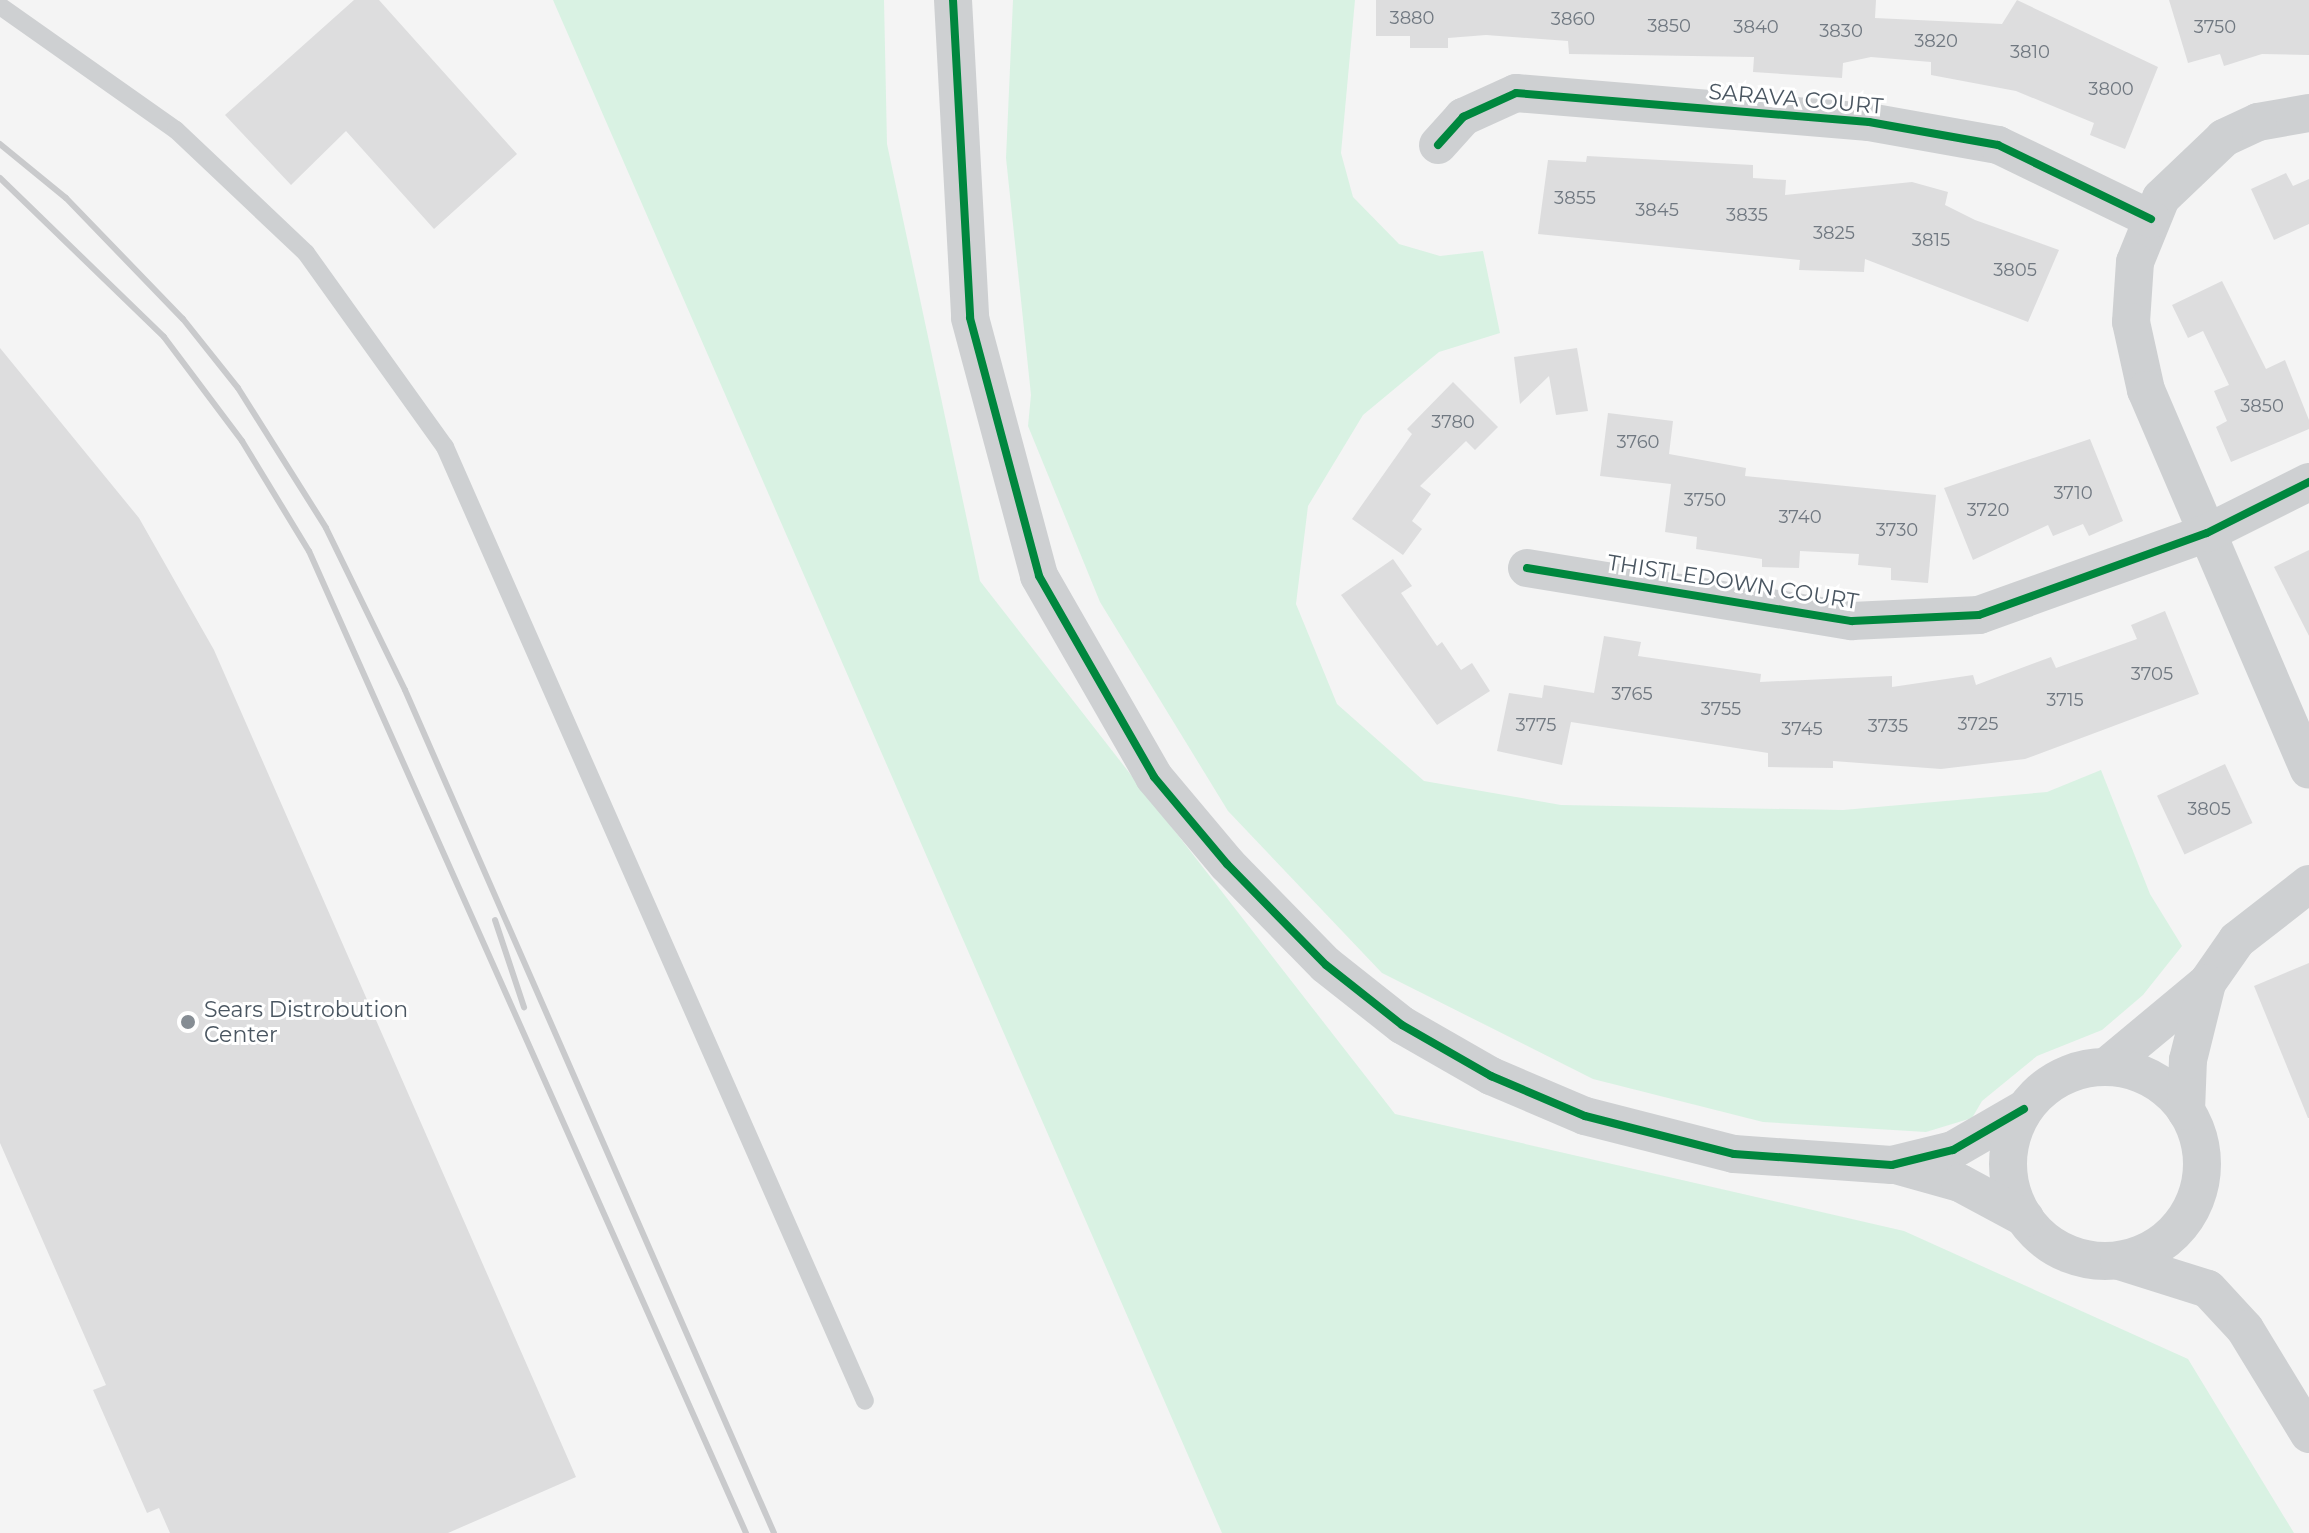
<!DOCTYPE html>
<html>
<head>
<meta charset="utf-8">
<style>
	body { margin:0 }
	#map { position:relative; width:2309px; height:1533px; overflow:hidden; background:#f4f4f4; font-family:Montserrat,sans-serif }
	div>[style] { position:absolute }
	.green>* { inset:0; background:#d9f2e3 }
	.building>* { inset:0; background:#ddddde; transform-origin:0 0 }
	.service>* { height:18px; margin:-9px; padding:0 9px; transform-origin:9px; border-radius:9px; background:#ced0d2 }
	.minor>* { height:38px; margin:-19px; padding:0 19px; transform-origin:19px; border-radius:19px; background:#ced0d2 }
	.minor>.ring { margin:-19px; padding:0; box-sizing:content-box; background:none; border:38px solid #ced0d2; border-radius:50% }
	.rail>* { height:6px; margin:-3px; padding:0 3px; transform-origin:3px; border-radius:3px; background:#c9cacc }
	.cycleway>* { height:8px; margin:-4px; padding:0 4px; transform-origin:4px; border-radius:4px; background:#00873e }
	.dots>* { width:22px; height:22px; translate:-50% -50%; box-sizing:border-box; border:4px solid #fff; border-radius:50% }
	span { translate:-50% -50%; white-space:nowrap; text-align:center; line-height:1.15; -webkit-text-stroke:6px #fff; paint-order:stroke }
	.number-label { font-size:18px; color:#707881 }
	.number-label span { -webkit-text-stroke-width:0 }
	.street-label { font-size:22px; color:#4a5661 }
	.poi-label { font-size:22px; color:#4a5661 }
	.left { translate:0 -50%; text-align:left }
</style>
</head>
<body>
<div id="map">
	<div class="green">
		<i style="clip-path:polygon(553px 0,884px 0,887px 144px,980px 581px,1395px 1114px,1904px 1231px,2188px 1359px,2294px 1533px,1222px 1533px)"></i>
		<i style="clip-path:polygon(1013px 0,1355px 0,1341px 153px,1353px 197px,1399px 244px,1440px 256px,1483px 251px,1500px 333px,1439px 352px,1363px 415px,1308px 506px,1296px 604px,1337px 704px,1424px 781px,1561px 805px,1843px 810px,2047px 792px,2101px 770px,2150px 894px,2182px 946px,2143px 995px,2102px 1030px,2037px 1056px,1982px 1101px,1972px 1118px,1926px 1132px,1763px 1122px,1593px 1079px,1382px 973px,1228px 811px,1100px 602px,1028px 426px,1031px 395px,1006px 158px)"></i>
	</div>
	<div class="building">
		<i style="clip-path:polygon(354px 0,379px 0,517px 154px,434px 229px,346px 131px,291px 185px,225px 115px)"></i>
		<i style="clip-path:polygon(1376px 0,1876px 0,1875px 18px,2002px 24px,2017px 0,2158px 67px,2125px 149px,2090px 135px,2094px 123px,2016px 91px,1931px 75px,1931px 62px,1871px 57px,1843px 63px,1842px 78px,1753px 72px,1754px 57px,1569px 54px,1568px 41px,1486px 35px,1448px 38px,1448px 48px,1410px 48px,1410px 36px,1376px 36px)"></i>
		<i style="clip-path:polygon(2169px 0,2309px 0,2309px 55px,2262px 54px,2224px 66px,2220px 54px,2188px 63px)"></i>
		<i style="clip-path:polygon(1587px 156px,1753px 165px,1753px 178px,1786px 180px,1785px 195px,1912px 182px,1948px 192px,1945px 205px,1975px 220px,2059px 250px,2028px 322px,1865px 259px,1864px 272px,1799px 270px,1800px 260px,1538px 234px,1548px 160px,1586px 162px)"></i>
		<i style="clip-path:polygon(2286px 173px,2293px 186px,2309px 179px,2309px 224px,2274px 240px,2251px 189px)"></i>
		<i style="clip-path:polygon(2222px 281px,2266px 369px,2285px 360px,2309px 420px,2309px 429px,2231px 462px,2216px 427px,2227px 421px,2214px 391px,2229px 385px,2203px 331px,2188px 338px,2172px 305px)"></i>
		<i style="clip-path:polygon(0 348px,139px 518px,214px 650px,576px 1477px,448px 1533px,170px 1533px,159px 1508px,147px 1513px,93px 1390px,106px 1385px,0 1143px)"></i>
		<i style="clip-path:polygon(1577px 348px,1588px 411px,1556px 415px,1549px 376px,1520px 404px,1514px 357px)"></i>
		<i style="clip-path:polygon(1453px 382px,1498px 427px,1475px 450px,1466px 441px,1420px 486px,1431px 494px,1412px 521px,1422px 529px,1403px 555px,1352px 519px,1412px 434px,1407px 429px)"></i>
		<i style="clip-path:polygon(1608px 413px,1673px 421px,1669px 454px,1746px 468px,1745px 476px,1936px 495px,1928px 583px,1891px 580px,1891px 568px,1858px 565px,1859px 554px,1800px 551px,1799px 568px,1762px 567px,1762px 559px,1696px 549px,1697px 537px,1665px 532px,1671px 484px,1600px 476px)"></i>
		<i style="clip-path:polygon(2090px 439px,2123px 521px,2089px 536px,2083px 524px,2053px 536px,2048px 525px,1973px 560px,1944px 488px)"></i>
		<i style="clip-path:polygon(2309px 550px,2309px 636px,2274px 567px)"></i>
		<i style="clip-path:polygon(1393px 559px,1412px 586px,1401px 593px,1437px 646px,1442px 642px,1461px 670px,1472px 663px,1490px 691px,1437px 725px,1341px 595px)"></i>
		<i style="clip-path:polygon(2165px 611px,2199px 694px,2025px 759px,1941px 769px,1833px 761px,1833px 768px,1768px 767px,1768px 753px,1571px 722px,1562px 765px,1497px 751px,1509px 693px,1542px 698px,1544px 685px,1594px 693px,1604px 636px,1641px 642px,1638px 656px,1761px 674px,1760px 682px,1892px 676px,1892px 687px,1973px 675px,1976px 685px,2051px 657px,2056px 668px,2137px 639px,2131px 625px)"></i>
		<i style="left:2225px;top:764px;width:65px;height:75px;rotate:65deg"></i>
		<i style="clip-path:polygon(2309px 963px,2309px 1118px,2308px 1118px,2254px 986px)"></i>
	</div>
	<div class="service">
		<i style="left:0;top:6px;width:215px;rotate:35.2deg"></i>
		<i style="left:176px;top:130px;width:179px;rotate:43.4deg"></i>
		<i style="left:306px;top:253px;width:239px;rotate:54.4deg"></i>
		<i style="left:445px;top:447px;width:1042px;rotate:66.24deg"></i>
	</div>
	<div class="minor">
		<i style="left:953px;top:0;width:318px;rotate:86.9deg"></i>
		<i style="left:970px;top:318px;width:267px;rotate:75deg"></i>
		<i style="left:1039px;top:576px;width:232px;rotate:60.2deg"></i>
		<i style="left:1154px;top:777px;width:114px;rotate:50deg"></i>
		<i style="left:1227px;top:864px;width:141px;rotate:45.6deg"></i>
		<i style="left:1326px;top:965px;width:97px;rotate:38.3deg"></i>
		<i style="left:1402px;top:1025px;width:103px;rotate:29.8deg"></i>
		<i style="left:1491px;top:1076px;width:102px;rotate:23.1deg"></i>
		<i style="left:1585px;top:1116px;width:154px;rotate:14.3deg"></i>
		<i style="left:1734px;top:1154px;width:158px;rotate:4deg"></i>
		<i style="left:1892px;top:1165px;width:63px;rotate:-13.8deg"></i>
		<i style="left:1953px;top:1150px;width:82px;rotate:-30deg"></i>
		<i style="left:2309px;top:113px;width:52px;rotate:170deg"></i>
		<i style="left:2258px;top:122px;width:38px;rotate:155deg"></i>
		<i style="left:2224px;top:138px;width:87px;rotate:136.4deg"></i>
		<i style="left:2161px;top:198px;width:69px;rotate:112.1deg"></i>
		<i style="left:2135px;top:262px;width:60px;rotate:93.8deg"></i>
		<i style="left:2131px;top:322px;width:70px;rotate:77.6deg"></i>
		<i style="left:2146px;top:390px;width:413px;rotate:66.8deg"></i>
		<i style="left:1438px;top:145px;width:38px;rotate:-48deg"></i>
		<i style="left:1463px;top:117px;width:58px;rotate:-24.4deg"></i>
		<i style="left:1516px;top:93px;width:354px;rotate:4.7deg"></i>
		<i style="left:1869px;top:122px;width:131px;rotate:10.1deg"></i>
		<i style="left:1998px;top:145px;width:170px;rotate:25.8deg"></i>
		<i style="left:1527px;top:568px;width:329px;rotate:9.3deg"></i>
		<i style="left:1852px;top:621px;width:127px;rotate:-2.7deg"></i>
		<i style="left:1979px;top:615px;width:242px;rotate:-19.8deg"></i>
		<i style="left:2207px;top:533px;width:114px;rotate:-26.6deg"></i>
		<i style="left:2107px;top:1066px;width:130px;rotate:-39.7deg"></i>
		<i style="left:2207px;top:983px;width:52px;rotate:-55.1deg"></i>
		<i style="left:2237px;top:940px;width:91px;rotate:-37.9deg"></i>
		<i class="ring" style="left:2008px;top:1067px;width:156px;height:156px"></i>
		<i style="left:2186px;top:1111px;width:51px;rotate:-87.8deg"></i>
		<i style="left:2188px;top:1060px;width:79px;rotate:-76.1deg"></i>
		<i style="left:1899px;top:1166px;width:63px;rotate:15.6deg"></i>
		<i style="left:1960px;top:1183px;width:74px;rotate:28.3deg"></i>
		<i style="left:2119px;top:1261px;width:93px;rotate:17.5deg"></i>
		<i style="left:2208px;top:1289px;width:54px;rotate:47.2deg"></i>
		<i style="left:2245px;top:1329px;width:123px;rotate:58.6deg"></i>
	</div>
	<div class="rail">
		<i style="left:0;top:144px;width:85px;rotate:39.3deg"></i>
		<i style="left:66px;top:198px;width:168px;rotate:46deg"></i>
		<i style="left:183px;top:319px;width:88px;rotate:51.4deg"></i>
		<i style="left:238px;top:388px;width:165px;rotate:57.8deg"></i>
		<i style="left:326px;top:528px;width:180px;rotate:64deg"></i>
		<i style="left:405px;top:690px;width:920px;rotate:66.36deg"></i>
		<i style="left:0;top:178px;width:228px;rotate:44.1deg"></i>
		<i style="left:164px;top:337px;width:130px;rotate:53.1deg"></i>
		<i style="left:242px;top:441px;width:129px;rotate:58.7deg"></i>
		<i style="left:309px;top:551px;width:1075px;rotate:66.01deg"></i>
		<i style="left:495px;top:920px;width:92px;rotate:71.6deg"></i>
	</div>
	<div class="cycleway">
		<i style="left:953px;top:0;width:318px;rotate:86.9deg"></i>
		<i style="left:970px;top:318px;width:267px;rotate:75deg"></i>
		<i style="left:1039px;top:576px;width:232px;rotate:60.2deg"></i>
		<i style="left:1154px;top:777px;width:114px;rotate:50deg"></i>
		<i style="left:1227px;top:864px;width:141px;rotate:45.6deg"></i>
		<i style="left:1326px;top:965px;width:97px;rotate:38.3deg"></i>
		<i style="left:1402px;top:1025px;width:103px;rotate:29.8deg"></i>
		<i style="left:1491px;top:1076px;width:102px;rotate:23.1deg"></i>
		<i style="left:1585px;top:1116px;width:154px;rotate:14.3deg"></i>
		<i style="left:1734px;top:1154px;width:158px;rotate:4deg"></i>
		<i style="left:1892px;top:1165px;width:63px;rotate:-13.8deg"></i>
		<i style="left:1953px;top:1150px;width:82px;rotate:-30deg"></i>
		<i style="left:1438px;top:145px;width:38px;rotate:-48deg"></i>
		<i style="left:1463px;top:117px;width:58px;rotate:-24.4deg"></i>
		<i style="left:1516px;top:93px;width:354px;rotate:4.7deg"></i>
		<i style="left:1869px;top:122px;width:131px;rotate:10.1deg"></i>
		<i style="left:1998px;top:145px;width:170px;rotate:25.8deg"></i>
		<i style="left:1527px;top:568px;width:329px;rotate:9.3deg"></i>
		<i style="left:1852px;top:621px;width:127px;rotate:-2.7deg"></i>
		<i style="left:1979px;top:615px;width:242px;rotate:-19.8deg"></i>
		<i style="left:2207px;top:533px;width:114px;rotate:-26.6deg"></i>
	</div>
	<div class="dots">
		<i style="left:188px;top:1022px;background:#868d94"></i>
	</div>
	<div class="number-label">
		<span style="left:1412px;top:18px">3880</span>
		<span style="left:1573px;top:19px">3860</span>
		<span style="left:1669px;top:26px">3850</span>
		<span style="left:1756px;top:27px">3840</span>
		<span style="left:2215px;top:27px">3750</span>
		<span style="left:1841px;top:31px">3830</span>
		<span style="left:1936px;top:41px">3820</span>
		<span style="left:2030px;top:52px">3810</span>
		<span style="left:2111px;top:89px">3800</span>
		<span style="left:1575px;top:198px">3855</span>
		<span style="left:1657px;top:210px">3845</span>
		<span style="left:1747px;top:215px">3835</span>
		<span style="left:1834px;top:233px">3825</span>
		<span style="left:1931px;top:240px">3815</span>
		<span style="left:2015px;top:270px">3805</span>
		<span style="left:2262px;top:406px">3850</span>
		<span style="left:1453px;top:422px">3780</span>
		<span style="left:1638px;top:442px">3760</span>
		<span style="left:2073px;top:493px">3710</span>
		<span style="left:1705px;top:500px">3750</span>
		<span style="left:1988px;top:510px">3720</span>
		<span style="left:1800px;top:517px">3740</span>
		<span style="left:1897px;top:530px">3730</span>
		<span style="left:2152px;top:674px">3705</span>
		<span style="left:1632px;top:694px">3765</span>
		<span style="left:2065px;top:700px">3715</span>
		<span style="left:1721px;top:709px">3755</span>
		<span style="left:1978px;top:724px">3725</span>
		<span style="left:1536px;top:725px">3775</span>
		<span style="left:1888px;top:726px">3735</span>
		<span style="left:1802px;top:729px">3745</span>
		<span style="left:2209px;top:809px">3805</span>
	</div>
	<div class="street-label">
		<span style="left:1796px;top:99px;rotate:5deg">SARAVA COURT</span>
		<span style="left:1733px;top:582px;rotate:9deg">THISTLEDOWN COURT</span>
	</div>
	<div class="poi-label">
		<span class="left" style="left:204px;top:1022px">Sears Distrobution<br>Center</span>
	</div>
</div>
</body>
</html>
